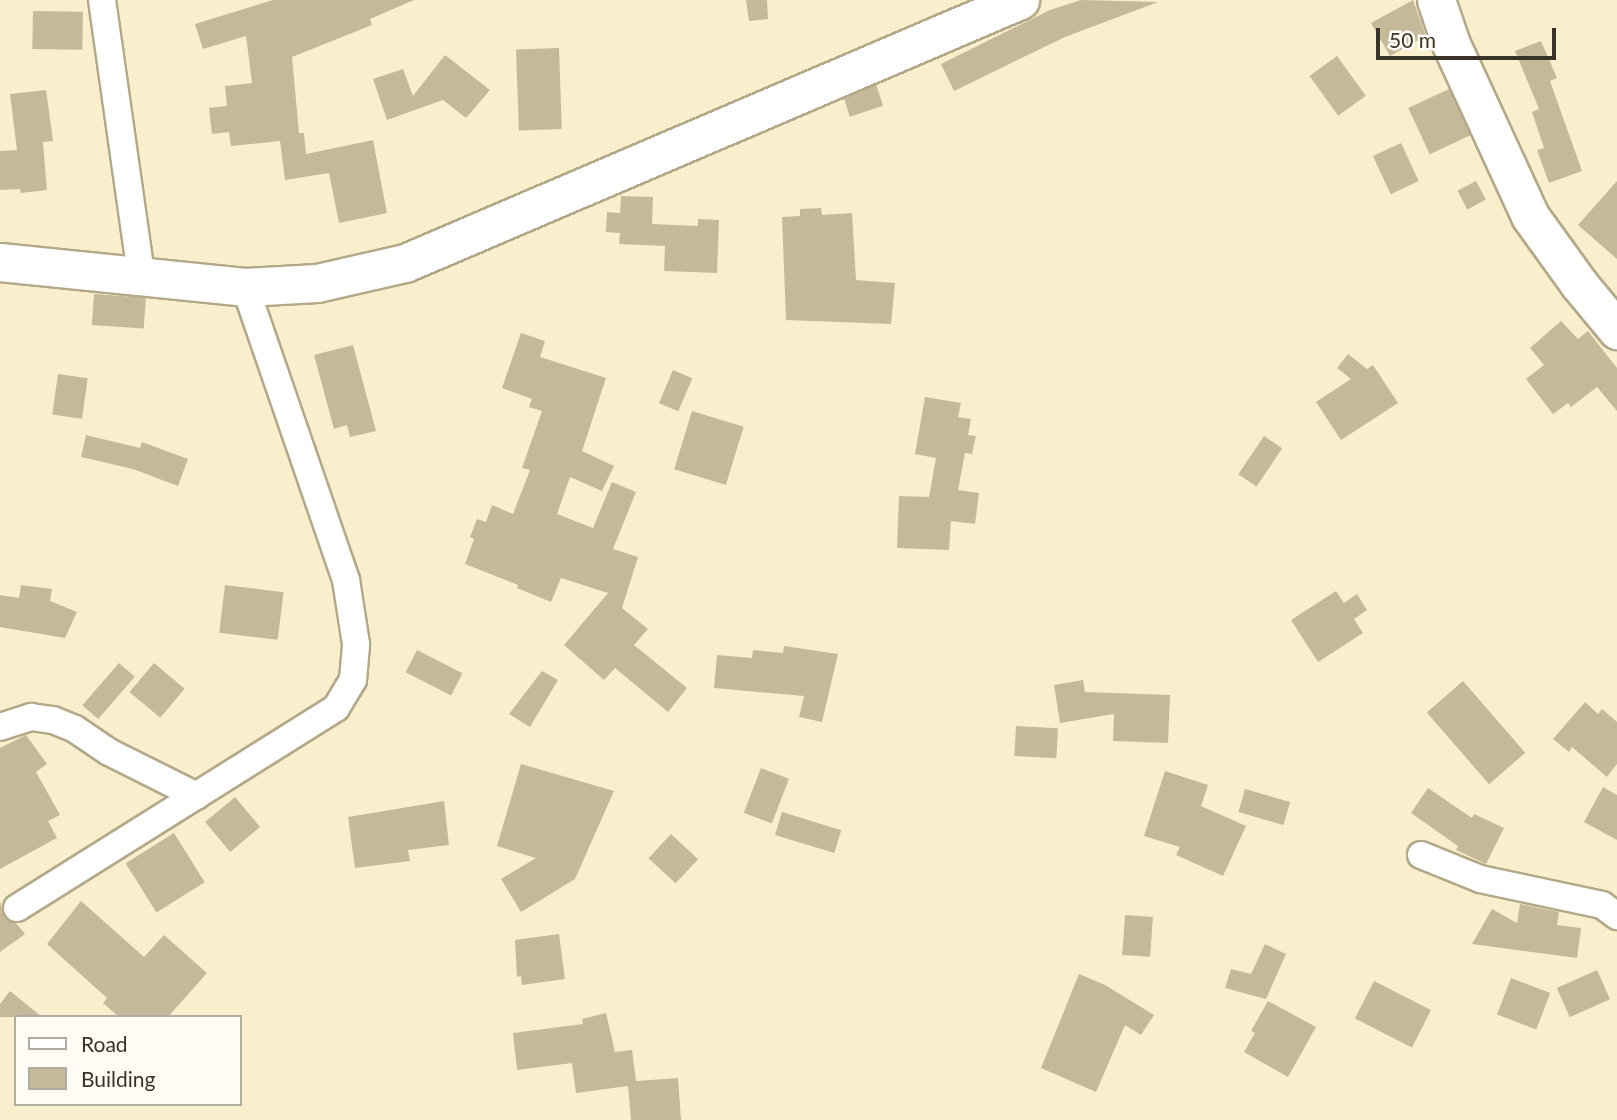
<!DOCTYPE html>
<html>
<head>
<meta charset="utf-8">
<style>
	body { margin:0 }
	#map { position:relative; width:1617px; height:1120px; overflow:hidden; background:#f9efcd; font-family:Lato,sans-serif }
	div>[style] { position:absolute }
	.building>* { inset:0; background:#c4ba9a; transform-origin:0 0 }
	.roads { filter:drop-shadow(2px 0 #b3a989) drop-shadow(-2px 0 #b3a989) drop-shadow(0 2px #b3a989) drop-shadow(0 -2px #b3a989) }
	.street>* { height:26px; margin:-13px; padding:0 13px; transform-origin:13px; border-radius:13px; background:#fff }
	.secondary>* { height:37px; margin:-18.5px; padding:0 18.5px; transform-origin:18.5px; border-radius:18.5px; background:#fff }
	span { translate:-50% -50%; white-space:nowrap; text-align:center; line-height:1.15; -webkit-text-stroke:5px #fefcf5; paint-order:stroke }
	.legend { position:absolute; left:14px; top:1015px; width:228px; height:91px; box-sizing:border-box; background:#fefcf5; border:2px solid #afaca2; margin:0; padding:9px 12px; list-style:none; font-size:21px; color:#383326 }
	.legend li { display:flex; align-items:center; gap:14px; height:35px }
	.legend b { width:35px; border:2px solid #afaca2 }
	.scale { position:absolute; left:1376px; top:28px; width:180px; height:32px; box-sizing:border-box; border:4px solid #383326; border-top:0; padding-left:9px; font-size:21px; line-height:24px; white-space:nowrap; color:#383326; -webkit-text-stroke:5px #fefcf5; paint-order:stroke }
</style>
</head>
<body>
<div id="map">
	<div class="building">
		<i style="clip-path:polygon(273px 0,414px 0,370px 19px,372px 25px,292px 57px,299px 133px,304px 133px,306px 154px,373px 140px,387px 213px,339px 223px,329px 173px,285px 180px,280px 141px,231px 146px,229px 132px,212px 134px,209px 108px,227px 106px,225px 86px,252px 83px,246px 36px,203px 49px,195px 24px)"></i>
		<i style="clip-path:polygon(746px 0,767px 0,768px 19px,749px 21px)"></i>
		<i style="clip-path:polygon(1081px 0,1158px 2px,1065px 37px,954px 91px,941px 64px,1050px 10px)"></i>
		<i style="clip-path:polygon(1413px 0,1426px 36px,1390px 56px,1371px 23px)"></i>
		<i style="left:33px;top:11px;width:50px;height:38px;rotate:1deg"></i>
		<i style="clip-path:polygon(1541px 41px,1557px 78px,1550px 81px,1582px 171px,1549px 183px,1537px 150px,1544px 148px,1532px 112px,1539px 109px,1515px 51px)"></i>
		<i style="left:559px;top:48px;width:81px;height:43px;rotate:88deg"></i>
		<i style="clip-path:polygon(445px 55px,490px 90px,466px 118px,443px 100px,387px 120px,373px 79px,403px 69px,413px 96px)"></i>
		<i style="left:1337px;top:56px;width:49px;height:34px;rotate:54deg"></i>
		<i style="left:876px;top:84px;width:23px;height:35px;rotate:72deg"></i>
		<i style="left:1449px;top:89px;width:51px;height:45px;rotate:65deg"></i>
		<i style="clip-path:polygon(46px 90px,53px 141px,43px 142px,47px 190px,21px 193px,20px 189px,0 190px,0 151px,17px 150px,10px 94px)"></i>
		<i style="left:1401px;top:143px;width:42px;height:31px;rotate:65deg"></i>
		<i style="left:1476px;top:181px;width:21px;height:21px;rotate:62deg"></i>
		<i style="clip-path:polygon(1617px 181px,1617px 259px,1578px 225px)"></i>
		<i style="clip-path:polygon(621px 196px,653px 197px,652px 224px,698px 226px,698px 219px,719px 220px,717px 273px,664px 271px,665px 246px,619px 244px,620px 233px,606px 232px,607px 212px,620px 213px)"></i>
		<i style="clip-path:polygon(821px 208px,822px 215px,852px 213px,856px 280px,895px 283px,891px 324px,786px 320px,782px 217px,800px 216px,800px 209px)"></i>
		<i style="left:94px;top:294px;width:52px;height:31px;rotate:4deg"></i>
		<i style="clip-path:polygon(1561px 321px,1578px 339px,1588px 331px,1617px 368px,1617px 411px,1597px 387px,1571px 407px,1568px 403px,1553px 414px,1526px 379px,1544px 365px,1530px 348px)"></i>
		<i style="clip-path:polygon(521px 333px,545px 341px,540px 357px,606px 378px,582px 451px,614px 466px,602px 491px,570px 477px,557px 514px,593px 528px,612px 482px,636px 492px,613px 549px,638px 557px,622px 608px,648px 629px,634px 645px,687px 688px,668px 712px,615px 668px,604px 680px,564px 645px,608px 593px,561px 578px,551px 602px,517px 588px,518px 585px,465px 564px,474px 539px,470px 537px,477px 519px,486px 522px,492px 505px,513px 514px,530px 470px,522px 468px,542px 411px,529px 407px,532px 399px,502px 388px)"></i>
		<i style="clip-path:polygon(353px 345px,376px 431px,350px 437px,347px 425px,334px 429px,314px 355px)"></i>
		<i style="clip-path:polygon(1348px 354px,1367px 369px,1373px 365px,1398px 403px,1341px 440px,1316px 402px,1351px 379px,1337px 368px)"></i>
		<i style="left:673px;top:370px;width:21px;height:36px;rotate:23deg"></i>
		<i style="left:58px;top:374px;width:30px;height:41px;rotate:8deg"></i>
		<i style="clip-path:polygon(925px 397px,961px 403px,958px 417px,971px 419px,968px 435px,976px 436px,972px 454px,965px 453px,958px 490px,979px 493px,975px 524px,951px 521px,949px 550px,897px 548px,899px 496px,929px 497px,936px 458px,915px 454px)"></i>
		<i style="left:692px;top:411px;width:54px;height:61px;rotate:17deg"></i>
		<i style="clip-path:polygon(86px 435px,140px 448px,142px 442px,188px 459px,178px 486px,133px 469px,81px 457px)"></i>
		<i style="left:1264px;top:436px;width:22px;height:46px;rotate:34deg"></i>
		<i style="clip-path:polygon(21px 585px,52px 589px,50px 601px,77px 612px,65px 638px,0 627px,0 595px,19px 598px)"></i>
		<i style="left:225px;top:585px;width:59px;height:48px;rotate:7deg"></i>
		<i style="clip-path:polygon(1336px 591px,1344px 603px,1357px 594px,1367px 610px,1354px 619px,1363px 633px,1318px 662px,1291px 620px)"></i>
		<i style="clip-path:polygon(784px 646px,838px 654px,822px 722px,799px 717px,804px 696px,714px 688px,717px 655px,752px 658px,753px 650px,783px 653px)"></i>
		<i style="left:417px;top:650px;width:51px;height:25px;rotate:27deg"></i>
		<i style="left:119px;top:663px;width:21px;height:56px;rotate:41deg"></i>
		<i style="left:154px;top:663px;width:40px;height:38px;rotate:40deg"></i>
		<i style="clip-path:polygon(542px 671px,558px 680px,530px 727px,509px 714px)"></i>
		<i style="clip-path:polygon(1083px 680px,1085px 692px,1170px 695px,1168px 743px,1113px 741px,1114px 714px,1060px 723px,1054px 685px)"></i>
		<i style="left:1463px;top:681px;width:95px;height:48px;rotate:49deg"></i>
		<i style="clip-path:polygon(1585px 702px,1598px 714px,1602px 709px,1617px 722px,1617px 764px,1607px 777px,1572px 747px,1569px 752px,1553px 739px)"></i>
		<i style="left:1016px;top:726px;width:42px;height:30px;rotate:3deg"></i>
		<i style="clip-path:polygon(26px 735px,47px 764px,36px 772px,60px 815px,48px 821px,57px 838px,0 869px,0 748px)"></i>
		<i style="clip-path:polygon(521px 764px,614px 791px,575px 879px,521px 912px,501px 879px,536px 858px,497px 846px)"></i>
		<i style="left:761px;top:768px;width:30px;height:48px;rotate:21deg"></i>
		<i style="clip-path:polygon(1165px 771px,1208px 785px,1201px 806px,1246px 826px,1223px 876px,1176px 855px,1180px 847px,1144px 836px)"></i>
		<i style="clip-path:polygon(1603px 787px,1617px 795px,1617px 840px,1584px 822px)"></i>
		<i style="clip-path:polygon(1428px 788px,1472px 818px,1474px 814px,1504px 828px,1486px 864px,1456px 850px,1458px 846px,1411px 813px)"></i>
		<i style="left:1245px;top:789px;width:47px;height:24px;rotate:16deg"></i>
		<i style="left:235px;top:797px;width:39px;height:39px;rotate:50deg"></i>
		<i style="clip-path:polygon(444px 801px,449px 845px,408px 850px,410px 861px,355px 868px,348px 817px)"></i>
		<i style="left:782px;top:812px;width:62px;height:24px;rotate:17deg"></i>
		<i style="left:174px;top:833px;width:58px;height:57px;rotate:58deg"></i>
		<i style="left:671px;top:834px;width:37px;height:33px;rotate:43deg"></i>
		<i style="clip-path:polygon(0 901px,4px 917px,17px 924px,25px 934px,0 952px)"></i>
		<i style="clip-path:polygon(81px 901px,144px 957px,164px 935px,207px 973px,168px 1017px,119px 1017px,103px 1003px,107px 998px,47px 944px)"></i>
		<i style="clip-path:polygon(1520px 904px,1559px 912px,1557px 925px,1581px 928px,1577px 958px,1472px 944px,1492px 909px,1517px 923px)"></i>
		<i style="left:1125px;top:915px;width:28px;height:40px;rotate:4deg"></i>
		<i style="clip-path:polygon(559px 934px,565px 979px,522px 985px,521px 976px,517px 977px,515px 940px)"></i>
		<i style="clip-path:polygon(1265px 944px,1286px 954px,1266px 999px,1225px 988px,1231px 969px,1251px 974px)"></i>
		<i style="left:1597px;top:970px;width:32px;height:44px;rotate:66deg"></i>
		<i style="clip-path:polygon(1079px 974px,1105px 985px,1154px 1015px,1141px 1035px,1125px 1025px,1096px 1092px,1041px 1068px)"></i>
		<i style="left:1511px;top:978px;width:42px;height:39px;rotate:21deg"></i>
		<i style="left:1374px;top:981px;width:64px;height:42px;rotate:27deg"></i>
		<i style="clip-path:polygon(10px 991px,42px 1017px,0 1017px,0 1004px)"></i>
		<i style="clip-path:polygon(1268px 1001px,1316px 1027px,1288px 1077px,1244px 1052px,1255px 1033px,1251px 1031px)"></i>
		<i style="clip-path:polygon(606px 1013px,615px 1052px,632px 1050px,636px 1081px,678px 1078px,681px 1120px,631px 1120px,628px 1086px,576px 1093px,572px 1063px,517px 1070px,513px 1033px,583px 1024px,582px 1019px)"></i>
	</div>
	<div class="roads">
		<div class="street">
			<i style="left:102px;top:0;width:278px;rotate:81.9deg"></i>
			<i style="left:0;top:727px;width:33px;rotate:-18deg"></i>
			<i style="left:31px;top:717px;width:22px;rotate:8deg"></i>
			<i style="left:53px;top:720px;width:24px;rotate:22deg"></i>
			<i style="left:75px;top:729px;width:41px;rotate:34.1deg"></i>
			<i style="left:109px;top:752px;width:98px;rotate:26.6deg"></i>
			<i style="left:1421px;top:855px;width:64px;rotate:22.1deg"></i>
			<i style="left:1480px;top:879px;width:125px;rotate:12deg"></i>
			<i style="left:1602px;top:905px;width:19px;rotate:36deg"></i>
			<i style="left:17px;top:908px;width:377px;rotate:-32.1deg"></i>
			<i style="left:336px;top:708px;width:33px;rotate:-59deg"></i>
			<i style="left:353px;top:680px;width:36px;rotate:-85deg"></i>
			<i style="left:356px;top:644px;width:65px;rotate:-98.9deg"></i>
			<i style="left:346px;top:580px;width:310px;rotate:-109deg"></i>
		</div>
		<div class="secondary">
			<i style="left:1436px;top:0;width:46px;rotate:71.2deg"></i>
			<i style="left:1451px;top:44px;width:189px;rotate:65.3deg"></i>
			<i style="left:1530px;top:216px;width:84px;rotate:54.2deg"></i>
			<i style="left:1579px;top:284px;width:60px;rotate:50.4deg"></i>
			<i style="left:0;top:262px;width:246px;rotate:5.8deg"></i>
			<i style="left:245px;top:287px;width:72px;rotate:-3.2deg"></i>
			<i style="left:317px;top:283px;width:90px;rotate:-12.8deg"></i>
			<i style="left:405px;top:263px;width:669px;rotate:-23.15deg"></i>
		</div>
	</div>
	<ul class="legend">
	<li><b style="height:9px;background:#fff"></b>Road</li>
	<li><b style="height:19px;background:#c4ba9a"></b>Building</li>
	</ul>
	<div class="scale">50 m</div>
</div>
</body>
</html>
